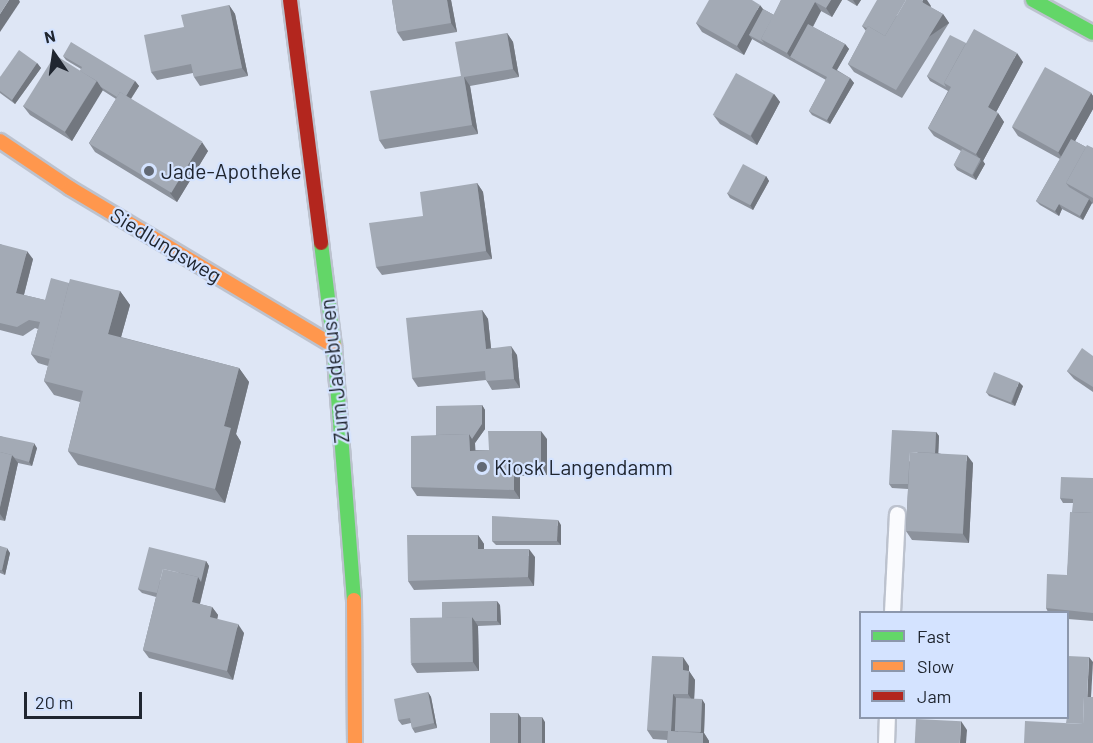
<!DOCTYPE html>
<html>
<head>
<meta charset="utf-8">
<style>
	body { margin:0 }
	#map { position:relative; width:1093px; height:743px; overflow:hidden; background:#dee6f5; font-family:Barlow,sans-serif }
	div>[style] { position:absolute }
	.roads { filter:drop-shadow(2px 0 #bcc2ce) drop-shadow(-2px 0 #bcc2ce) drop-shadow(0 2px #bcc2ce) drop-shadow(0 -2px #bcc2ce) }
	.lane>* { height:15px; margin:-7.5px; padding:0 7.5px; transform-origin:7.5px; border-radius:7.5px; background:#fafbfe }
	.fast>* { height:14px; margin:-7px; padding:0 7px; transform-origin:7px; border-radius:7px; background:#63d668 }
	.slow>* { height:14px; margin:-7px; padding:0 7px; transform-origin:7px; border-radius:7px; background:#ff974d }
	.jam>* { height:14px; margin:-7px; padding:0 7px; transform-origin:7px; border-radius:7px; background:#b3261e }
	.wall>* { inset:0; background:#8c929c }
	.shaded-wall>* { inset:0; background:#72777f; transform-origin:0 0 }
	.building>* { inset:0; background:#a3aab5; transform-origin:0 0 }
	.dots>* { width:16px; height:16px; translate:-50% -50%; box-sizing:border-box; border:3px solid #d4e3ff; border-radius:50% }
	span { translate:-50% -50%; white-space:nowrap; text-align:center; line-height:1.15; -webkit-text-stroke:4.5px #d4e3ff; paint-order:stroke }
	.poi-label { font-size:21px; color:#202630 }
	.left { translate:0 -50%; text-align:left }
	.street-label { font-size:21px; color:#202630 }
	.legend { position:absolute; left:859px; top:611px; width:210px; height:108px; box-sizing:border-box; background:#d4e3ff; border:2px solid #8c97ac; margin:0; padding:8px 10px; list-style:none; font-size:18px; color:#202630 }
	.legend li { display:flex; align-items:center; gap:12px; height:30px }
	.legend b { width:30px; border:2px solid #8c97ac }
	.north { position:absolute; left:24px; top:24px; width:60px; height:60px; -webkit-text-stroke:4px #d4e3ff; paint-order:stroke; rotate:347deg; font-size:16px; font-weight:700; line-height:24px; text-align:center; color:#202630 }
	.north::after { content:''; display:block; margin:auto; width:21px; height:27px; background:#202630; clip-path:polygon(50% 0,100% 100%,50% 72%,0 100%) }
	.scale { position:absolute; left:24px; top:692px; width:118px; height:27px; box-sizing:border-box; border:3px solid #202630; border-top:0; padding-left:8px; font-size:18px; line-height:21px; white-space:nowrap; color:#202630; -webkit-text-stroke:4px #d4e3ff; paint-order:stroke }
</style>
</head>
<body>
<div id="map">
	<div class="roads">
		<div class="lane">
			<i style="left:892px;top:612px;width:98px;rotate:-87.1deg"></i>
			<i style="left:886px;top:743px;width:25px;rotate:-88deg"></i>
		</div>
		<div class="fast">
			<i style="left:1033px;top:0;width:68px;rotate:28.8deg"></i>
			<i style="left:321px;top:243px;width:104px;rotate:82.8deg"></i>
			<i style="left:334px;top:346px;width:255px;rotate:85.5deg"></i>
		</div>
		<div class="slow">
			<i style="left:0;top:141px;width:84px;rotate:33.9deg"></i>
			<i style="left:70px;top:188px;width:308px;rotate:30.9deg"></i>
			<i style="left:354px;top:600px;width:143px;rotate:89.6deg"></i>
		</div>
		<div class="jam">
			<i style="left:290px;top:0;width:245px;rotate:82.7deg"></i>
		</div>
	</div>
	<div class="wall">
		<i style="clip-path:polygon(392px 0,451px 0,457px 32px,403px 41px,397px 32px)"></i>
		<i style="clip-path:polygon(781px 0,842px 0,832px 17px,821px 11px,813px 27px,845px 44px,849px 49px,837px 70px,850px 78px,854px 83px,830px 124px,812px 115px,809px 111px,826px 80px,752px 39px,744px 55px,702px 32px,696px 23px,763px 9px,774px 15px)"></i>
		<i style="clip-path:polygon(847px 0,861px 0,857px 6px)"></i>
		<i style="clip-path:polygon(229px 5px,235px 14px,248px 76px,200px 86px,194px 77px,193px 73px,157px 80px,151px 72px)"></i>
		<i style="clip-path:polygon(931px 6px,930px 7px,943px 14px,949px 23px,902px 98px,854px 72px,848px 64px,866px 31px,862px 26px)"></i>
		<i style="clip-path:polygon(507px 33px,513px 42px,519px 77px,470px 86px,478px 134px,385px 149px,379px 140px,461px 76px)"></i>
		<i style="clip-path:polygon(966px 43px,1023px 62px,996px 112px,998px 113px,1004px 122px,983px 161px,985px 164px,976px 180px,957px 170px,954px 165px,961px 151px,934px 136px,928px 128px,948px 91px,930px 81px,927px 76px)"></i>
		<i style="clip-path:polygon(63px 56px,135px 81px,139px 86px,131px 99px,208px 151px,177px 202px,95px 152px,89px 143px,116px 99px,102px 90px,72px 141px,30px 115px,23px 106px,80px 71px,81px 69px,66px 60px)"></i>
		<i style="clip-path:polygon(37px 63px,41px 68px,15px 104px,0 93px,0 77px)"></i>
		<i style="clip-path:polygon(1091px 93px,1093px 96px,1093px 109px,1075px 141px,1086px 147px,1093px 148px,1093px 204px,1092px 203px,1083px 220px,1062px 209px,1059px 216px,1040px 205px,1036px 201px,1060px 159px,1018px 136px,1012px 127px)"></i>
		<i style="clip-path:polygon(774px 94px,780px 102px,757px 145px,720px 124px,714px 116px)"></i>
		<i style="clip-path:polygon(766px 176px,769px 181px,753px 210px,730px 198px,727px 193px)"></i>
		<i style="clip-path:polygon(477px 183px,483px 192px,492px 259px,382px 275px,376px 267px)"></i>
		<i style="clip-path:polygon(0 244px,33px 259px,24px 295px,45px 300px,69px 283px,120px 291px,130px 305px,121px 337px,239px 368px,249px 382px,236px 434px,241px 442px,225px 503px,78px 465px,68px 451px,80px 402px,54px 395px,44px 381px,48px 366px,38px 363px,31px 354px,38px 329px,35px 328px,23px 336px,0 330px)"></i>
		<i style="clip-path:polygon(482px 310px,488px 319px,491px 348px,517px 355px,520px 388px,492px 390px,486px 380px,418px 387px,412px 378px)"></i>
		<i style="clip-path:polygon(1093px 356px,1093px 392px,1074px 379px,1067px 371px)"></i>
		<i style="clip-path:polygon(1023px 386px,1015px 406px,989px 396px,986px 392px)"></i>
		<i style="clip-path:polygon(482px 405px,485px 410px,485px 429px,475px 443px,475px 450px,489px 450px,547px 439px,547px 475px,520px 476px,520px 499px,417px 496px,411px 487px,436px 435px)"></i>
		<i style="clip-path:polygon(936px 432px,939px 436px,938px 453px,973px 463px,969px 543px,912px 540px,906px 531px,908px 489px,892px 488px,889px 484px)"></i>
		<i style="clip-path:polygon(0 436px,37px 448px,32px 466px,18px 463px,5px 521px,0 520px)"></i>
		<i style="clip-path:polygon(1093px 478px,1093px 621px,1068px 619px,1068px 612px,1048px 612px,1046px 608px,1067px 575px,1073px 503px,1063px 503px,1060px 498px)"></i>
		<i style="clip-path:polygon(561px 525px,561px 545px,496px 545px,492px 541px)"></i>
		<i style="clip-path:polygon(478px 535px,484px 544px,484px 549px,535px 557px,534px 586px,414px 590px,408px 581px)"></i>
		<i style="clip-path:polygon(0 546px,10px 553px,5px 575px,0 573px)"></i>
		<i style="clip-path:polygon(206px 561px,209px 566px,200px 604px,212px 607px,218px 615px,217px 619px,244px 633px,233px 680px,149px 658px,143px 650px,156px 597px,142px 593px,138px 589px)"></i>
		<i style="clip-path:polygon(500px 605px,501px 625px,478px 626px,479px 671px,417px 673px,411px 664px,442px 618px)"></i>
		<i style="clip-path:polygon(689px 666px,689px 671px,695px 680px,694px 699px,705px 704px,704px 733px,709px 741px,709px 743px,667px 743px,667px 740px,653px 739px,647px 730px)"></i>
		<i style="clip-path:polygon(428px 692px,431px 697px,437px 728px,415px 733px,412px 728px,411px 723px,402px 725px,398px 720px)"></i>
	</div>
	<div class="shaded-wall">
		<i style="clip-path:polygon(9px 0,19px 0,20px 2px,0 32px,0 14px)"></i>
		<i style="clip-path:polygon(447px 0,451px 0,457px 32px,451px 23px)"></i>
		<i style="clip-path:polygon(831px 0,842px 0,832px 17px,826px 8px)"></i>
		<i style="clip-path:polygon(853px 0,861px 0,857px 6px)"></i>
		<i style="clip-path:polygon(923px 0,927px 0,931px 6px,928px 11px,922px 2px)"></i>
		<i style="clip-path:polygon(815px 2px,821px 11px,795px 60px,790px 57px,787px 53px)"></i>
		<i style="clip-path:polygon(229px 5px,235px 14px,248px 76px,242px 68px)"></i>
		<i style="clip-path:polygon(760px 5px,766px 13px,749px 35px,752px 39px,744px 55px,737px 46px)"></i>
		<i style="left:943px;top:14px;width:11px;height:89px;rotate:56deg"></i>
		<i style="clip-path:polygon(507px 33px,513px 42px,519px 77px,513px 69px)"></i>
		<i style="clip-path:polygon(845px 44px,849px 49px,835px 73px,832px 68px)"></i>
		<i style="clip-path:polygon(1017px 53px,1023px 62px,994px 116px,988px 107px)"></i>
		<i style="clip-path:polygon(37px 63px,41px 68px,15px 104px,12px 100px)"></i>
		<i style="clip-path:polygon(464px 77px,470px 86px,478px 134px,472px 125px)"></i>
		<i style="clip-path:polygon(850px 78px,854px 83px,830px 124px,827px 120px)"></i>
		<i style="clip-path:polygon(97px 81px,103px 90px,72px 141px,65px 132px)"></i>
		<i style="clip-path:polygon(135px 81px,139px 86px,128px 103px,125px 98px)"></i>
		<i style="clip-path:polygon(1091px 93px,1093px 96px,1093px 109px,1064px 161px,1058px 152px)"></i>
		<i style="clip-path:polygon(774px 94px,780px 102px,757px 145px,751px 136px)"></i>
		<i style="clip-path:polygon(998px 113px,1004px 122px,983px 161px,985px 164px,976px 180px,973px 175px,981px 161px,976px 154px)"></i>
		<i style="clip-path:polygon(202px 142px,208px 151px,177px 202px,170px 193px)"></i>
		<i style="clip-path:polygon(766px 176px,769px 181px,753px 210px,750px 205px)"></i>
		<i style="clip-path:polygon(477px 183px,483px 192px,492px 259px,486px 251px)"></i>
		<i style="clip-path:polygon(1089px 199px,1092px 203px,1083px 220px,1080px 216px)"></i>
		<i style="clip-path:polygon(1059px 204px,1062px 209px,1059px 216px,1055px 211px)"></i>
		<i style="clip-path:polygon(27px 251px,33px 259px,22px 302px,16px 293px)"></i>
		<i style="clip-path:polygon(120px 291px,130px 305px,118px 348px,108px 334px)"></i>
		<i style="clip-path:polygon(482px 310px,488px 319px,492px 358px,486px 349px)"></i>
		<i style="clip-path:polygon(511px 346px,517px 355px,520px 388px,514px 379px)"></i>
		<i style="clip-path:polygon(239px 368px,249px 382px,236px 434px,241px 442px,225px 503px,215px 489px,224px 426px)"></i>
		<i style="clip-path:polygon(1019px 382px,1023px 386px,1015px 406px,1012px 402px)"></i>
		<i style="clip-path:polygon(482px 405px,485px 410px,485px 429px,475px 443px,472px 439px)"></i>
		<i style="clip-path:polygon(541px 431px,547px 439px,547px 475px,541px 467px)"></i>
		<i style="clip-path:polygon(936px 432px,939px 436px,938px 462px,935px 457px)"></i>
		<i style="clip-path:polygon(469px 434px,475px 443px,476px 459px,470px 451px)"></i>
		<i style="clip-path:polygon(34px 443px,37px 448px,32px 466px,29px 462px)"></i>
		<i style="clip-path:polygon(12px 455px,18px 463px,5px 521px,0 514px,0 507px)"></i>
		<i style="clip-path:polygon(967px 455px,973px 463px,969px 543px,963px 534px)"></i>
		<i style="clip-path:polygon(514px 467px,520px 476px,520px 499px,514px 490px)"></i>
		<i style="clip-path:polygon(558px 520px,561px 525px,561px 545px,557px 541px)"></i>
		<i style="clip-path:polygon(478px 535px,484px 544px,484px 557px,478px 549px)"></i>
		<i style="clip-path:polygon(7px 548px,10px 553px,5px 575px,2px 570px)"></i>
		<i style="clip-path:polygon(529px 549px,535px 557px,534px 586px,528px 577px)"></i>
		<i style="clip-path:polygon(206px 561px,209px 566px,198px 611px,192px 602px,198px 577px)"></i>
		<i style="clip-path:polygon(497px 601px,500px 605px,501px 625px,497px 621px)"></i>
		<i style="clip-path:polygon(212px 607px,218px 615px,216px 626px,210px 617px)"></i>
		<i style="clip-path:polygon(472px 617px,478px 626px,479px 671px,473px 662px)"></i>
		<i style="clip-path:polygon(238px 624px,244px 633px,233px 680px,227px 671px)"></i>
		<i style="clip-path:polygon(683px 657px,689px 666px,689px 671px,695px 680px,694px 703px,688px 694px,683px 670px)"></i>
		<i style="clip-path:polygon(1089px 657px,1093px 662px,1089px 733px,1086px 728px)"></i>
		<i style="clip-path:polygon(428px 692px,431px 697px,437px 728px,434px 723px)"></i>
		<i style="clip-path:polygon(673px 694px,679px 702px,678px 736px,671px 731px)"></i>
		<i style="clip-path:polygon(702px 699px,705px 704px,704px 733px,709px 741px,709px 743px,703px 743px,700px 737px)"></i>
		<i style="clip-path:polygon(518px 713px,524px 722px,524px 743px,518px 743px)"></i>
		<i style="clip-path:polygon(542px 717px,545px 722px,545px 743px,542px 743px)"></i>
		<i style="clip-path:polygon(961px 721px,967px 730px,966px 743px,960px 743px)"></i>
	</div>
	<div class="building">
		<i style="clip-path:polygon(0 0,9px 0,0 14px)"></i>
		<i style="clip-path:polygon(392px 0,447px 0,451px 23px,397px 32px)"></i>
		<i style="clip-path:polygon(709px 0,752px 0,760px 5px,737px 46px,696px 23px)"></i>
		<i style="clip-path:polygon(781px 0,831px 0,826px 8px,815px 2px,787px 53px,761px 39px)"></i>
		<i style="clip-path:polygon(877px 0,906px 0,885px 36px,868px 26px,867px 28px,862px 26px)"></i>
		<i style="clip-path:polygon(906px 0,923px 0,922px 2px,943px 14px,896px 90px,848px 64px,868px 26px,885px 36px)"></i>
		<i style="clip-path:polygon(229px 5px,242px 68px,194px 77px,191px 64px,151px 72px,144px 35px,184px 27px,181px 15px)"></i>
		<i style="clip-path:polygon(763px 9px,774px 15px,761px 39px,764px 43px,749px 35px)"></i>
		<i style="clip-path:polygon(808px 24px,845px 44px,832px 68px,850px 78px,827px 120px,809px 111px,827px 77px,790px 57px)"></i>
		<i style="clip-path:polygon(974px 29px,1017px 53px,988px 107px,998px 113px,976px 154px,928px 128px,951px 87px,944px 83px)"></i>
		<i style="clip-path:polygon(507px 33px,513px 69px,464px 77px,472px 125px,379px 140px,370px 91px,461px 76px,455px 42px)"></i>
		<i style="clip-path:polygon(950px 35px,966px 43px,944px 83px,946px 87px,927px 76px)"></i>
		<i style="clip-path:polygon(71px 42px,135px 81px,126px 96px,120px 92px,117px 97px,101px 87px,97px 81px,80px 71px,82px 67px,63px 56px)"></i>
		<i style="clip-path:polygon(19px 50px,37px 63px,12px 100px,0 91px,0 77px)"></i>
		<i style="left:55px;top:55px;width:49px;height:60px;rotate:32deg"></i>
		<i style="left:1045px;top:67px;width:53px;height:68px;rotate:29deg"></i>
		<i style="left:736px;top:73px;width:43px;height:48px;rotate:29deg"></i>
		<i style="left:120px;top:92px;width:96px;height:60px;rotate:31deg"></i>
		<i style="clip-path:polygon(1071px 139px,1086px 147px,1066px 183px,1069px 187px,1089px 199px,1080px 216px,1059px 204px,1055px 211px,1036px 201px)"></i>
		<i style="clip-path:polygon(1087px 145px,1093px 148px,1093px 198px,1066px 183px)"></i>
		<i style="left:962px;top:149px;width:21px;height:18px;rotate:28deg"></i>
		<i style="left:743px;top:164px;width:26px;height:33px;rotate:28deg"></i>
		<i style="clip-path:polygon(477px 183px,486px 251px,376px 267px,369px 223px,423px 216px,420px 192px)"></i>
		<i style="clip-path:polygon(0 244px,27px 251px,16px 293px,45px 300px,51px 278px,69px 283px,50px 359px,31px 354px,40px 322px,29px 320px,17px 327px,0 323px)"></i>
		<i style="clip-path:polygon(70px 279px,120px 291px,108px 334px,239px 368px,224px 426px,231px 428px,215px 489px,68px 451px,83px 391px,44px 381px)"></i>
		<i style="clip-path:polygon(482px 310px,486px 349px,511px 346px,514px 379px,486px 381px,485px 371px,412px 378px,406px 318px)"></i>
		<i style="clip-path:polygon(1082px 348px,1093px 356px,1093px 387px,1067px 371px)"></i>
		<i style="left:994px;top:372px;width:27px;height:22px;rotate:22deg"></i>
		<i style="clip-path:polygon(482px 405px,482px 424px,472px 439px,469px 434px,436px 435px,436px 406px)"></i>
		<i style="clip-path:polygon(892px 430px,936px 432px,935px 453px,910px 452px,908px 484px,889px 484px)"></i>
		<i style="clip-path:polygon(488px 431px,541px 431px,541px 467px,514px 467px,514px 490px,411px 487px,411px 436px,469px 434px,470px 451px,489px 450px)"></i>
		<i style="clip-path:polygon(0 436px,34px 443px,29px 462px,15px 458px,12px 455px,0 452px)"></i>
		<i style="clip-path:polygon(0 452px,12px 455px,0 507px)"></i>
		<i style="left:910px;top:452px;width:57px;height:79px;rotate:3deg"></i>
		<i style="clip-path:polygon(1061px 477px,1093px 478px,1093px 513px,1073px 512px,1073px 499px,1060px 498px)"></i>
		<i style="clip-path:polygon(1070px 512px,1093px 513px,1093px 613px,1046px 608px,1047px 574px,1067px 575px)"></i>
		<i style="clip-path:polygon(492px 516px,558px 520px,557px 541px,492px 541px)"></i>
		<i style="clip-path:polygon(407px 535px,478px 535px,478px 549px,529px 549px,528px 577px,408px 581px)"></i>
		<i style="clip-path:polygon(0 546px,7px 548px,2px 570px,0 570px)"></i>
		<i style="clip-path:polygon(149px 547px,206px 561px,201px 582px,198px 577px,163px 569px,157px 593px,138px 589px)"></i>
		<i style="clip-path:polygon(163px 569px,198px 577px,192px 602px,212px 607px,210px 617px,238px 624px,227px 671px,143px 650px)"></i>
		<i style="clip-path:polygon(497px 601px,497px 621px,475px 621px,472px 617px,442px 618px,442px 602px)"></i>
		<i style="left:472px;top:617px;width:45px;height:62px;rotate:89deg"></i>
		<i style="clip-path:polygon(652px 656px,683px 657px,683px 670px,689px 671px,688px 694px,673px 694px,671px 731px,703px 733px,703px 743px,667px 743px,668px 731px,647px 730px)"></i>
		<i style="clip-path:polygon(1068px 656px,1089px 657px,1087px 697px,1084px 697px,1083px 724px,1066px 723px,1067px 717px,1068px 717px)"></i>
		<i style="clip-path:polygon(428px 692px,434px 723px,412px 728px,410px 718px,398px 720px,394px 699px)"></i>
		<i style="clip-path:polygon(1084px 697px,1093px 697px,1093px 743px,1024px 743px,1025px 721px,1083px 724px)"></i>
		<i style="left:676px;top:698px;width:26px;height:33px;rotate:2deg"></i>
		<i style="left:518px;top:713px;width:30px;height:28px;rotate:90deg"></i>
		<i style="left:521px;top:717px;width:21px;height:26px"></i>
		<i style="left:916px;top:719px;width:45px;height:24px;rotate:3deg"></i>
	</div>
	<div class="dots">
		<i style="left:149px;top:171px;background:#626975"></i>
		<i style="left:482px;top:467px;background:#626975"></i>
	</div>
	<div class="poi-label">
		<span class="left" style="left:161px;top:171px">Jade-Apotheke</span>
		<span class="left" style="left:494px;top:467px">Kiosk Langendamm</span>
	</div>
	<div class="street-label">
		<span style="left:166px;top:245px;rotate:31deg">Siedlungsweg</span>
		<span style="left:334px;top:371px;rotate:-96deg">Zum Jadebusen</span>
	</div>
	<ul class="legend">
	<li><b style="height:8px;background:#63d668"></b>Fast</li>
	<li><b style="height:8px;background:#ff974d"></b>Slow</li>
	<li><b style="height:8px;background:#b3261e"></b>Jam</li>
	</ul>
	<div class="north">N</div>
	<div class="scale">20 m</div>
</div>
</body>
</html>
